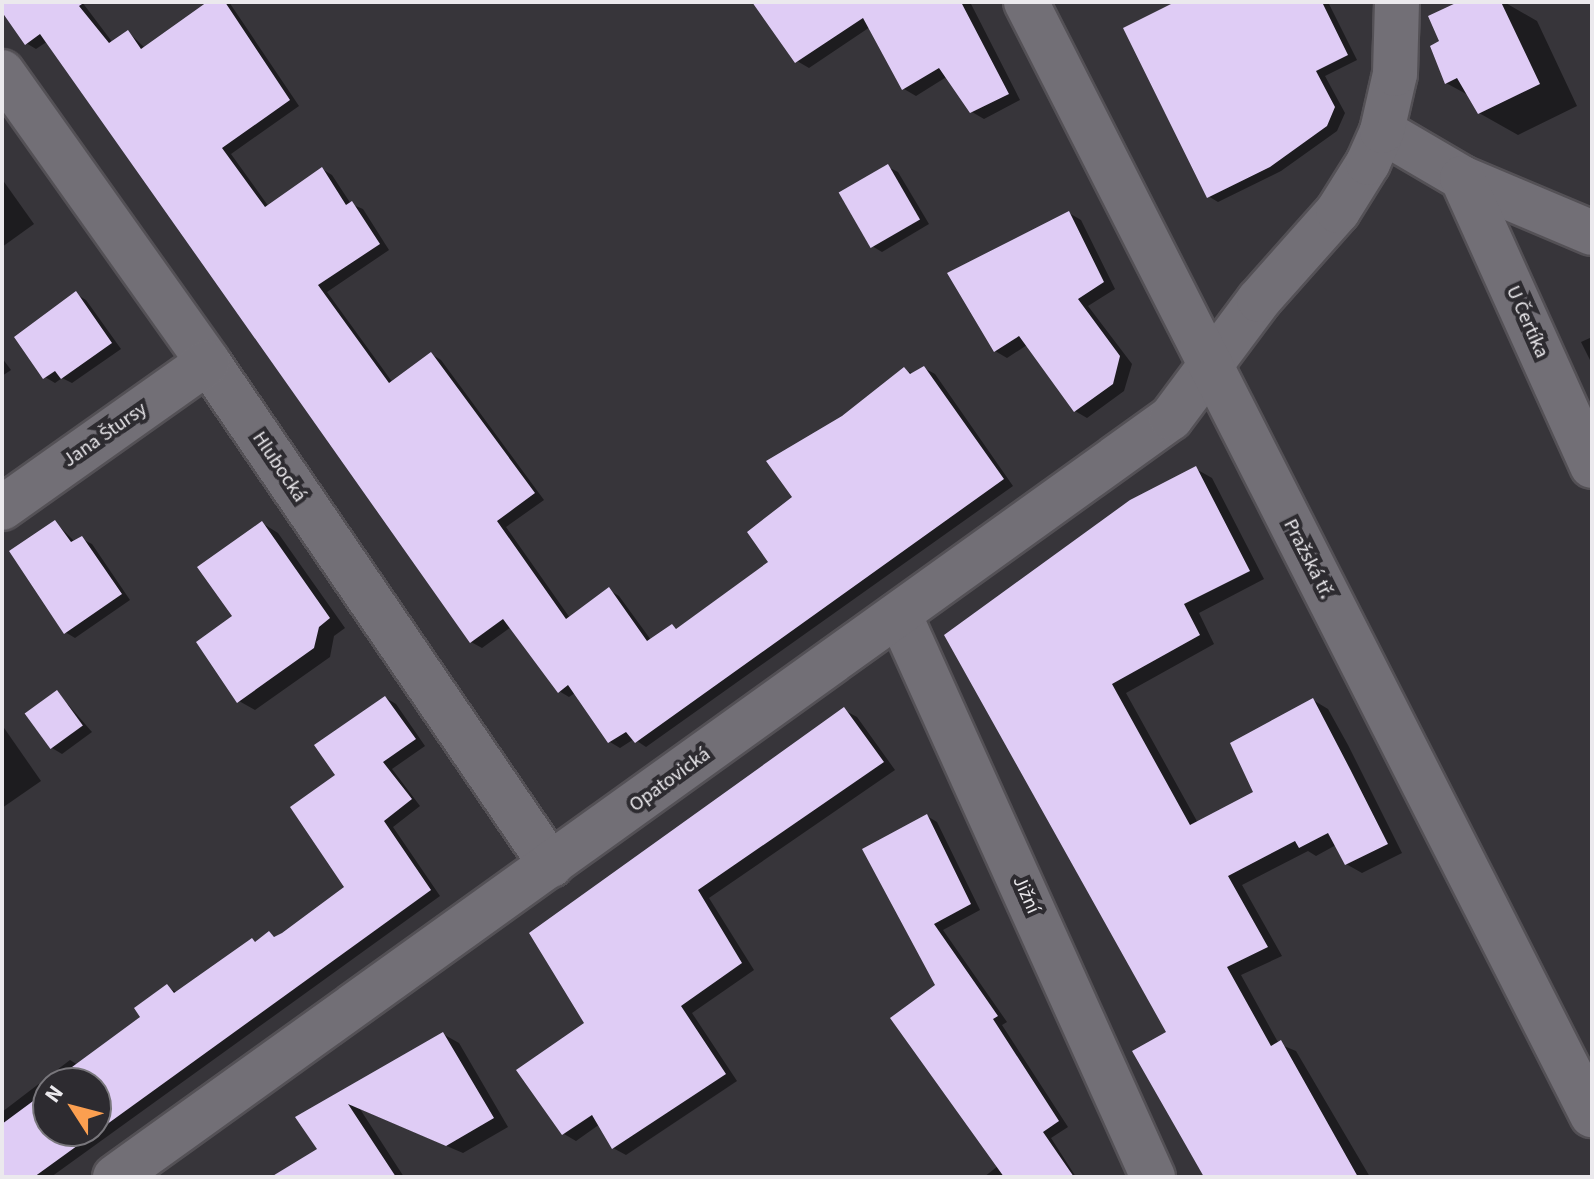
<!DOCTYPE html>
<html>
<head>
<meta charset="utf-8">
<style>
	body { margin:0 }
	#map { position:relative; width:1594px; height:1179px; overflow:hidden; background:#37353a; font-family:"Source Sans 3",sans-serif }
	div>[style] { position:absolute }
	.shadow>* { inset:0; background:#0007 }
	.building>* { inset:0; background:#dfccf5; transform-origin:0 0 }
	.roads { filter:drop-shadow(2px 0 #545156) drop-shadow(-2px 0 #545156) drop-shadow(0 2px #545156) drop-shadow(0 -2px #545156) }
	.street>* { height:44px; margin:-22px; padding:0 22px; transform-origin:22px; border-radius:22px; background:#726f76 }
	.secondary>* { height:44px; margin:-22px; padding:0 22px; transform-origin:22px; border-radius:22px; background:#726f76 }
	span { translate:-50% -50%; white-space:nowrap; text-align:center; line-height:1.15; -webkit-text-stroke:8px #2d2b30; paint-order:stroke }
	.street-label { font-size:20px; color:#ebe9ed }
	.frame { position:absolute; inset:0; border:4px solid #ebe9ed; pointer-events:none }
	.north { position:absolute; left:32px; top:1067px; width:80px; height:80px; box-sizing:border-box; background:#2d2b30; border:2px solid #79777c; border-radius:50%; rotate:306deg; font-size:22px; font-weight:700; line-height:32px; text-align:center; color:#ebe9ed }
	.north::after { content:''; display:block; margin:auto; width:28px; height:36px; background:#fb9f50; clip-path:polygon(50% 0,100% 100%,50% 72%,0 100%) }
</style>
</head>
<body>
<div id="map">
	<div class="shadow">
		<i style="clip-path:polygon(2px 2px,82px 2px,113px 43px,128px 32px,146px 49px,211px 2px,229px 2px,299px 106px,231px 154px,269px 207px,322px 169px,332px 175px,351px 204px,363px 209px,389px 250px,327px 292px,393px 383px,431px 354px,441px 360px,544px 500px,506px 527px,570px 618px,609px 590px,619px 596px,651px 640px,672px 626px,679px 630px,771px 562px,795px 498px,843px 417px,904px 369px,913px 374px,924px 368px,935px 374px,1013px 486px,646px 747px,634px 739px,620px 748px,610px 742px,575px 693px,569px 697px,559px 691px,511px 627px,482px 648px,471px 642px,48px 41px,36px 49px,26px 43px)"></i>
		<i style="clip-path:polygon(755px 2px,970px 2px,1020px 100px,984px 119px,972px 112px,948px 76px,916px 96px,904px 89px,870px 27px,809px 68px,797px 61px)"></i>
		<i style="clip-path:polygon(1182px 2px,1328px 2px,1357px 60px,1325px 76px,1345px 113px,1337px 131px,1281px 171px,1218px 202px,1208px 196px)"></i>
		<i style="clip-path:polygon(1489px 2px,1504px 2px,1537px 21px,1577px 106px,1518px 135px,1479px 113px,1470px 96px,1446px 83px)"></i>
		<i style="clip-path:polygon(888px 167px,898px 172px,929px 224px,882px 252px,872px 246px)"></i>
		<i style="clip-path:polygon(2px 179px,34px 224px,2px 247px)"></i>
		<i style="clip-path:polygon(1069px 213px,1081px 220px,1115px 289px,1088px 306px,1132px 364px,1124px 391px,1087px 418px,1075px 411px,1027px 345px,1007px 358px,995px 351px)"></i>
		<i style="clip-path:polygon(76px 294px,86px 300px,121px 349px,72px 383px,62px 378px,55px 383px,45px 377px)"></i>
		<i style="clip-path:polygon(1592px 337px,1592px 364px,1581px 342px)"></i>
		<i style="clip-path:polygon(2px 358px,11px 370px,2px 376px)"></i>
		<i style="clip-path:polygon(1196px 469px,1212px 478px,1264px 579px,1199px 613px,1214px 644px,1126px 693px,1198px 823px,1256px 792px,1313px 700px,1328px 709px,1348px 745px,1402px 853px,1362px 873px,1346px 864px,1336px 845px,1316px 856px,1308px 851px,1242px 885px,1282px 956px,1241px 975px,1279px 1044px,1296px 1051px,1370px 1177px,1209px 1177px,1169px 1033px,947px 635px)"></i>
		<i style="clip-path:polygon(55px 522px,75px 542px,82px 539px,92px 544px,130px 600px,75px 638px,65px 632px)"></i>
		<i style="clip-path:polygon(262px 523px,278px 533px,345px 628px,334px 636px,330px 657px,255px 710px,239px 701px,235px 617px)"></i>
		<i style="clip-path:polygon(57px 692px,92px 732px,62px 754px,52px 748px)"></i>
		<i style="clip-path:polygon(evenodd,386px 698px,396px 704px,425px 746px,392px 769px,420px 806px,393px 827px,440px 896px,51px 1177px,2px 1177px,2px 1112px,70px 1060px,78px 1065px,143px 1017px,167px 987px,178px 993px,269px 934px,277px 938px,347px 887px,338px 776px,386px 698px,48px 1083px,96px 1083px,96px 1131px,48px 1131px,48px 1083px)"></i>
		<i style="clip-path:polygon(844px 710px,857px 717px,895px 770px,709px 898px,754px 970px,692px 1013px,737px 1081px,626px 1155px,613px 1148px,600px 1124px,576px 1141px,564px 1134px,586px 1023px)"></i>
		<i style="clip-path:polygon(2px 725px,41px 781px,2px 808px)"></i>
		<i style="clip-path:polygon(927px 816px,937px 822px,980px 910px,943px 930px,1007px 1022px,1002px 1025px,1068px 1127px,1051px 1138px,1076px 1177px,984px 1177px,998px 1166px,938px 985px)"></i>
		<i style="clip-path:polygon(443px 1034px,459px 1043px,508px 1127px,463px 1153px,360px 1109px,404px 1177px,275px 1177px,320px 1150px,298px 1118px)"></i>
	</div>
	<div class="building">
		<i style="clip-path:polygon(2px 2px,85px 2px,79px 6px,109px 43px,128px 30px,141px 49px,207px 2px,225px 2px,290px 100px,222px 148px,265px 207px,322px 167px,346px 205px,352px 201px,380px 244px,318px 285px,389px 383px,431px 352px,535px 493px,497px 521px,566px 619px,609px 587px,647px 641px,672px 624px,676px 629px,768px 562px,747px 532px,792px 497px,766px 461px,842px 416px,904px 367px,910px 374px,924px 366px,1004px 479px,635px 743px,626px 732px,608px 743px,568px 685px,558px 693px,503px 619px,470px 643px,40px 34px,25px 45px,2px 12px)"></i>
		<i style="clip-path:polygon(752px 2px,961px 2px,1009px 94px,970px 113px,939px 68px,902px 90px,863px 18px,795px 63px)"></i>
		<i style="clip-path:polygon(1175px 2px,1322px 2px,1348px 55px,1316px 71px,1335px 107px,1327px 126px,1270px 167px,1207px 198px,1123px 28px)"></i>
		<i style="clip-path:polygon(1458px 2px,1501px 2px,1540px 84px,1478px 114px,1457px 78px,1445px 84px,1430px 46px,1439px 41px,1428px 16px)"></i>
		<i style="left:888px;top:164px;width:64px;height:57px;rotate:60deg"></i>
		<i style="clip-path:polygon(1069px 211px,1104px 282px,1078px 299px,1120px 356px,1113px 384px,1074px 412px,1019px 336px,994px 352px,947px 273px)"></i>
		<i style="clip-path:polygon(76px 291px,112px 343px,61px 379px,55px 371px,43px 379px,14px 337px)"></i>
		<i style="clip-path:polygon(1196px 466px,1250px 571px,1184px 604px,1200px 635px,1112px 684px,1190px 825px,1253px 792px,1230px 743px,1313px 698px,1350px 769px,1388px 844px,1345px 865px,1328px 833px,1299px 848px,1295px 841px,1228px 876px,1268px 947px,1227px 967px,1271px 1046px,1281px 1040px,1358px 1177px,1204px 1177px,1132px 1051px,1166px 1032px,944px 635px,1130px 500px)"></i>
		<i style="clip-path:polygon(55px 520px,71px 542px,82px 536px,122px 594px,64px 634px,9px 551px)"></i>
		<i style="clip-path:polygon(262px 521px,330px 618px,319px 627px,314px 648px,237px 703px,196px 642px,232px 616px,197px 567px)"></i>
		<i style="left:57px;top:690px;width:44px;height:40px;rotate:54deg"></i>
		<i style="clip-path:polygon(385px 696px,416px 739px,383px 762px,412px 799px,384px 821px,431px 890px,34px 1177px,2px 1177px,2px 1124px,48px 1090px,48px 1131px,96px 1131px,96px 1083px,53px 1081px,140px 1017px,134px 1008px,167px 984px,174px 993px,252px 938px,255px 942px,269px 931px,274px 937px,282px 933px,344px 887px,290px 807px,335px 775px,314px 745px)"></i>
		<i style="clip-path:polygon(844px 707px,884px 762px,698px 890px,742px 963px,681px 1006px,726px 1074px,612px 1149px,592px 1115px,562px 1135px,516px 1070px,584px 1023px,529px 933px)"></i>
		<i style="clip-path:polygon(927px 814px,971px 904px,934px 924px,998px 1016px,993px 1019px,1059px 1121px,1043px 1132px,1074px 1177px,1004px 1177px,890px 1018px,935px 985px,862px 849px)"></i>
		<i style="clip-path:polygon(443px 1032px,494px 1118px,446px 1146px,348px 1104px,396px 1177px,271px 1177px,317px 1149px,295px 1117px)"></i>
	</div>
	<div class="roads">
		<div class="street">
			<i style="left:2px;top:72px;width:356px;rotate:54.6deg"></i>
			<i style="left:208px;top:362px;width:609px;rotate:55.71deg"></i>
			<i style="left:1382px;top:131px;width:93px;rotate:30.4deg"></i>
			<i style="left:1462px;top:178px;width:141px;rotate:22.9deg"></i>
			<i style="left:1462px;top:178px;width:316px;rotate:65.7deg"></i>
			<i style="left:2px;top:508px;width:252px;rotate:-35.3deg"></i>
			<i style="left:899px;top:614px;width:618px;rotate:65.72deg"></i>
			<i style="left:115px;top:1177px;width:1300px;rotate:-35.71deg"></i>
			<i style="left:1171px;top:418px;width:147px;rotate:-53.3deg"></i>
			<i style="left:1259px;top:300px;width:119px;rotate:-48.4deg"></i>
			<i style="left:1338px;top:211px;width:57px;rotate:-58deg"></i>
			<i style="left:1368px;top:163px;width:35px;rotate:-66deg"></i>
			<i style="left:1382px;top:131px;width:58px;rotate:-77.2deg"></i>
			<i style="left:1395px;top:74px;width:72px;rotate:-88.4deg"></i>
		</div>
		<div class="secondary">
			<i style="left:1026px;top:2px;width:1249px;rotate:63.05deg"></i>
		</div>
	</div>
	<div class="street-label">
		<span style="left:1527px;top:322px;rotate:66deg">U Čertíka</span>
		<span style="left:105px;top:435px;rotate:-35deg">Jana Štursy</span>
		<span style="left:279px;top:467px;rotate:56deg">Hlubocká</span>
		<span style="left:1308px;top:559px;rotate:63deg">Pražská tř.</span>
		<span style="left:670px;top:780px;rotate:-36deg">Opatovická</span>
		<span style="left:1026px;top:895px;rotate:66deg">Jižní</span>
	</div>
	<div class="frame"></div>
	<div class="north">N</div>
</div>
</body>
</html>
